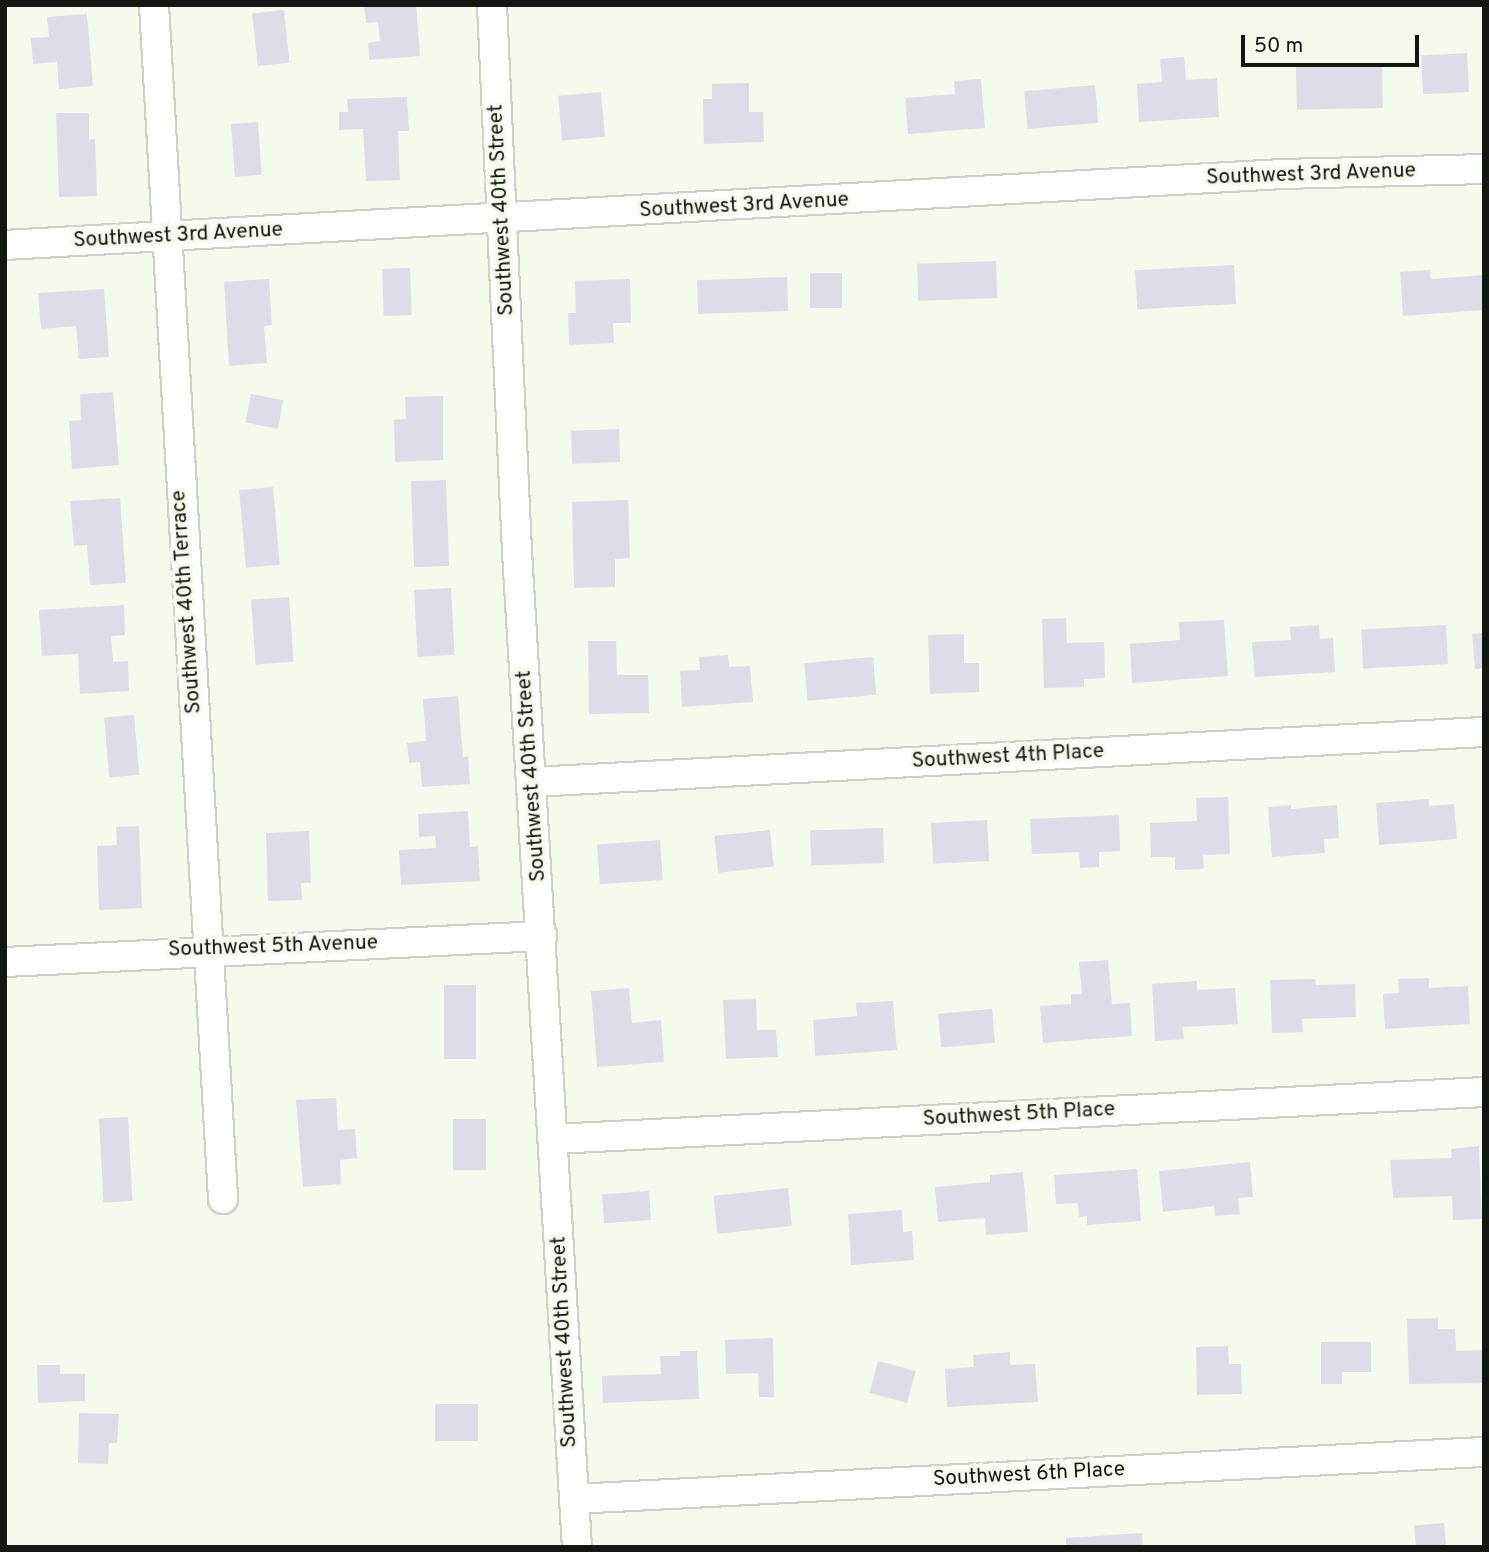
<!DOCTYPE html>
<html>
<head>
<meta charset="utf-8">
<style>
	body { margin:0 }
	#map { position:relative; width:1489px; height:1552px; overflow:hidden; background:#f6faec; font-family:Overpass,sans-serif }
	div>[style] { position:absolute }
	.building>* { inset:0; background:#dedce9; transform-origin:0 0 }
	.roads { filter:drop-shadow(2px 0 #ced2c5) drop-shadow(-2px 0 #ced2c5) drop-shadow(0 2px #ced2c5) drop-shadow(0 -2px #ced2c5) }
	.street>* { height:28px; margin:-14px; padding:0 14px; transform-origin:14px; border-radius:14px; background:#fff }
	span { translate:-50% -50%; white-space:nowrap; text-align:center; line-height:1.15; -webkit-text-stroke:7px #f6faec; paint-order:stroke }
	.street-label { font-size:21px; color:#141611 }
	.frame { position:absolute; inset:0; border:7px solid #141611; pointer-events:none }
	.scale { position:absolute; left:1241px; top:35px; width:178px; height:32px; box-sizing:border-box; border:4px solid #141611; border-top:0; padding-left:9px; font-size:21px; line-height:24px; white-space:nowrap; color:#141611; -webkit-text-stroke:5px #f6faec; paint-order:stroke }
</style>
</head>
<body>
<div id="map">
	<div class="building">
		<i style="clip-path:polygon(364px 5px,416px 5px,420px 56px,369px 60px,368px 43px,380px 41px,378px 22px,366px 23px)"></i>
		<i style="left:284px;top:10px;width:53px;height:32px;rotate:84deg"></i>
		<i style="clip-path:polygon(87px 14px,93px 86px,59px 89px,57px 62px,33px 64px,31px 38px,49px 37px,47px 17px)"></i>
		<i style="left:1467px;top:53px;width:39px;height:46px;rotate:87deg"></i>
		<i style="clip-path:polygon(1184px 57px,1186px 80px,1217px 78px,1219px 117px,1139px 122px,1137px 84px,1162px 82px,1160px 59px)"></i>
		<i style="left:1382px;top:63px;width:45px;height:86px;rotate:89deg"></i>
		<i style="clip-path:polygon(981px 79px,985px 128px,908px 134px,905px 98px,955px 94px,954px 81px)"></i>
		<i style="clip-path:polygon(749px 83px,749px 112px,763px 112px,764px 142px,704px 144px,703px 99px,712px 99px,712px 84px)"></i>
		<i style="left:1095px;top:85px;width:38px;height:71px;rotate:85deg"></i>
		<i style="left:601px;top:92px;width:45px;height:43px;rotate:85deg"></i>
		<i style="clip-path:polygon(407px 97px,409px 131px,398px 131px,400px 180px,366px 181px,363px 129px,339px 130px,339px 112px,348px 112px,347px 99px)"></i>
		<i style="clip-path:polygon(56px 113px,89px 113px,89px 140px,95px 139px,97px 196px,59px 197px)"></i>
		<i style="left:258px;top:122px;width:53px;height:27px;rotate:86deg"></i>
		<i style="left:996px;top:261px;width:37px;height:79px;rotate:88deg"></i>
		<i style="left:1234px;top:265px;width:39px;height:99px;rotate:87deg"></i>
		<i style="left:410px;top:268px;width:47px;height:28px;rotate:88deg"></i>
		<i style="clip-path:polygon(1430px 270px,1431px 279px,1484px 275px,1484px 310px,1403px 316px,1400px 272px)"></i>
		<i style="left:810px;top:273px;width:32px;height:35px"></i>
		<i style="left:787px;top:277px;width:34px;height:90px;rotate:88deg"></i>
		<i style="clip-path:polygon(269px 279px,272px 325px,264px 326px,267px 363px,229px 366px,224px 282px)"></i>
		<i style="clip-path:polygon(630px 279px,631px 323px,613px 323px,614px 343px,569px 345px,568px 313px,576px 313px,575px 281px)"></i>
		<i style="clip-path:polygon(104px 289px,109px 357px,79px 359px,76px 326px,41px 329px,38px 293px)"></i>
		<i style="clip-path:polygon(113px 392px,119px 465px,72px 469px,69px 421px,81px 420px,80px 394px)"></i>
		<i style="left:251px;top:394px;width:33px;height:29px;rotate:11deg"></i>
		<i style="clip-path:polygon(443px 396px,443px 460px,395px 462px,394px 420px,406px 419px,405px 397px)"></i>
		<i style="left:619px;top:429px;width:33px;height:48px;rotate:88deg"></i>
		<i style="left:446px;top:480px;width:86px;height:35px;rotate:88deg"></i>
		<i style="left:273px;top:487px;width:78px;height:34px;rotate:85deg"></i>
		<i style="clip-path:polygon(120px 498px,126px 583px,90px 585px,87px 545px,74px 546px,70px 501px)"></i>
		<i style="clip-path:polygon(628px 500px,630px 558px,615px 559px,615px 587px,574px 588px,572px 502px)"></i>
		<i style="left:451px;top:588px;width:67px;height:37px;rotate:87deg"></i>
		<i style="left:289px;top:597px;width:65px;height:38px;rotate:86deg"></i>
		<i style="clip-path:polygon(124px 605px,125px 635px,111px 636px,113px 662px,128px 661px,129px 691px,80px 694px,78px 654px,42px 656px,39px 610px)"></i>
		<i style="clip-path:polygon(1066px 618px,1067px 643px,1104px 642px,1105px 678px,1084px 679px,1084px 687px,1044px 688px,1042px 619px)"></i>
		<i style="clip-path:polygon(1224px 620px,1228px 676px,1132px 683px,1130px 644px,1180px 640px,1179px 622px)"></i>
		<i style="clip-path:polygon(1319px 625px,1320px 639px,1333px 638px,1335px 672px,1255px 677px,1252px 642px,1291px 640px,1290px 627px)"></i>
		<i style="left:1446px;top:625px;width:39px;height:85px;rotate:87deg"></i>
		<i style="clip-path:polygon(1484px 633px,1484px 668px,1475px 669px,1472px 634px)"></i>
		<i style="clip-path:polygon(964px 634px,964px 663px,979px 663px,979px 692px,930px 694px,928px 635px)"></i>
		<i style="clip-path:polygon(588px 641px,616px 641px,617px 675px,648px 675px,649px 713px,589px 714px)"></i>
		<i style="clip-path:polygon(728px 655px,729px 667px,750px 666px,753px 702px,682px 707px,680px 671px,700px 670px,699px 657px)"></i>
		<i style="left:873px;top:657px;width:38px;height:69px;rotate:85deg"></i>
		<i style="clip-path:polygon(458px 696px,463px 757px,468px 756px,470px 784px,422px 787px,420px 762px,409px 763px,407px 743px,426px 741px,423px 699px)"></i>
		<i style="left:134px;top:715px;width:60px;height:30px;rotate:85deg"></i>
		<i style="clip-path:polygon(1228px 797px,1230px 854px,1203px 855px,1204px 869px,1175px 870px,1175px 857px,1151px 857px,1150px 823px,1197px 821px,1196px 798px)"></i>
		<i style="clip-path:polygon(1429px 799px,1429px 806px,1454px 804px,1457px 839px,1379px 845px,1376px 803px)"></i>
		<i style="clip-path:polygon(1291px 805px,1291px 809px,1337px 805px,1339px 838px,1324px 839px,1325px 853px,1272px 857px,1268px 807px)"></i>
		<i style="clip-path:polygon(468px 811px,470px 847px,478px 846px,480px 881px,401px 885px,399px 850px,436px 848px,435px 836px,419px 837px,418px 814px)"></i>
		<i style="clip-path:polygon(1119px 815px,1120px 851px,1099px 852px,1099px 867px,1080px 868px,1079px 852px,1032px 854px,1030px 819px)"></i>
		<i style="left:987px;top:820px;width:41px;height:56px;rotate:87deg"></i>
		<i style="clip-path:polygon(139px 826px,142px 908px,99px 910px,97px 846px,117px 845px,116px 827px)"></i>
		<i style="left:883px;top:828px;width:35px;height:73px;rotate:88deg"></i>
		<i style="left:770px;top:830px;width:37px;height:56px;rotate:84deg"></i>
		<i style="clip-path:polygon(309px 831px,311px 883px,301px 883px,302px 900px,268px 901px,266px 833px)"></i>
		<i style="left:660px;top:840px;width:40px;height:63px;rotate:86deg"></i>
		<i style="clip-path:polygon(1108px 960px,1112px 1004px,1130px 1003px,1132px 1036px,1043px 1043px,1040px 1006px,1071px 1004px,1071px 994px,1082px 994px,1079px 962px)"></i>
		<i style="clip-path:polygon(1429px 978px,1429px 988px,1468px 986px,1470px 1024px,1385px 1029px,1383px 994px,1399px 993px,1398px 979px)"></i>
		<i style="clip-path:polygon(1315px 979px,1316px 985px,1355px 984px,1356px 1017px,1302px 1019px,1303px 1032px,1272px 1033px,1270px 980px)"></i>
		<i style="clip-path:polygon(1197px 981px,1197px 990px,1235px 988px,1238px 1024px,1183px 1027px,1184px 1039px,1155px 1041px,1152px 984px)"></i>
		<i style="left:444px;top:985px;width:32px;height:74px"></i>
		<i style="clip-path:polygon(629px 988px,632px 1023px,661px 1020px,664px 1062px,597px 1067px,591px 991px)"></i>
		<i style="clip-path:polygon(756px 999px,757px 1030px,776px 1030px,778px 1057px,726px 1059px,723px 1000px)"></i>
		<i style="clip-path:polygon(893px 1001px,897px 1050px,815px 1056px,813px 1020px,857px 1016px,856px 1003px)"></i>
		<i style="left:992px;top:1009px;width:34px;height:54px;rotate:85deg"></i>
		<i style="clip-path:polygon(336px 1098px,338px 1130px,355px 1129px,357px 1158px,340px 1160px,341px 1184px,303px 1187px,296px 1100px)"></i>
		<i style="left:128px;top:1117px;width:84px;height:29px;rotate:87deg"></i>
		<i style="left:453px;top:1119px;width:33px;height:51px"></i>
		<i style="clip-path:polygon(1479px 1146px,1482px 1219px,1453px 1220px,1452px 1196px,1393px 1198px,1390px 1160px,1452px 1158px,1451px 1149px)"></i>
		<i style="clip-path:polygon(1250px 1162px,1253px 1197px,1238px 1198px,1240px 1214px,1215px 1216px,1214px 1206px,1163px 1212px,1159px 1171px)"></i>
		<i style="clip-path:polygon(1137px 1169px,1141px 1221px,1087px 1225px,1087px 1216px,1079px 1217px,1078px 1203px,1056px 1204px,1054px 1175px)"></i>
		<i style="clip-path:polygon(1023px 1172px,1028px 1232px,986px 1235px,985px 1218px,938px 1222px,935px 1187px,990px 1182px,990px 1175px)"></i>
		<i style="left:788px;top:1188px;width:38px;height:75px;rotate:84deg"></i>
		<i style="left:649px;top:1191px;width:29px;height:47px;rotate:86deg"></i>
		<i style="clip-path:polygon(902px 1210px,903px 1232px,912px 1231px,914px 1260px,851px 1265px,848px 1214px)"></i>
		<i style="clip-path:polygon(1438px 1318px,1438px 1329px,1455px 1329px,1456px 1351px,1484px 1350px,1484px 1383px,1409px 1384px,1407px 1319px)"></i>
		<i style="clip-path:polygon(773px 1338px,774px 1397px,759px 1397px,758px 1373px,726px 1374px,725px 1340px)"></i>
		<i style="clip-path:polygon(1321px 1342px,1371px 1342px,1371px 1372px,1342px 1372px,1342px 1384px,1321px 1384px)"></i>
		<i style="clip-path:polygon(1228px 1346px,1229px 1364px,1241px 1364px,1242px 1394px,1197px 1395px,1196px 1347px)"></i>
		<i style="clip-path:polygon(680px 1351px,697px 1351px,699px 1399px,603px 1403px,602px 1376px,661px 1374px,660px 1356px,680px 1356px)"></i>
		<i style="clip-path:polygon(1010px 1352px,1010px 1365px,1035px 1364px,1038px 1402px,947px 1407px,945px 1369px,974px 1367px,973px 1355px)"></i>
		<i style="left:878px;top:1361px;width:39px;height:33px;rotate:15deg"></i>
		<i style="clip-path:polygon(37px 1365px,60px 1365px,60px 1374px,85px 1374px,85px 1401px,38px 1403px)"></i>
		<i style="left:435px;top:1404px;width:43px;height:37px"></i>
		<i style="clip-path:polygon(79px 1413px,119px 1414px,117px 1443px,109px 1443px,108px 1464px,78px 1463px)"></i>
		<i style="left:1444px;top:1523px;width:24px;height:30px;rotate:85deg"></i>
		<i style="clip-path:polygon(1142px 1533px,1143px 1547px,1066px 1547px,1066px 1538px)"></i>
	</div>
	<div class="roads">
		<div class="street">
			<i style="left:154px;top:5px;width:1196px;rotate:86.69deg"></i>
			<i style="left:492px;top:5px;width:548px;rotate:87.38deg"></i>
			<i style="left:517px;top:552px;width:997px;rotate:86.55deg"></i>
			<i style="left:5px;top:245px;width:1278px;rotate:-3.18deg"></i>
			<i style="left:1281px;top:174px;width:203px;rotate:-1.4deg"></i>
			<i style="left:532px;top:782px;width:953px;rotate:-3.01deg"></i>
			<i style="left:5px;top:962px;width:538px;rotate:-2.77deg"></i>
			<i style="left:554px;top:1139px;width:931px;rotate:-2.89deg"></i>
			<i style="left:574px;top:1499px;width:911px;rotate:-2.96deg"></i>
		</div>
	</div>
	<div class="street-label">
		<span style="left:1311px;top:175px;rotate:-2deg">Southwest 3rd Avenue</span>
		<span style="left:744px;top:206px;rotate:-3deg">Southwest 3rd Avenue</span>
		<span style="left:502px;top:210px;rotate:-93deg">Southwest 40th Street</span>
		<span style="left:178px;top:236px;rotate:-3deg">Southwest 3rd Avenue</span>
		<span style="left:187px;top:602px;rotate:-94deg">Southwest 40th Terrace</span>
		<span style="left:1008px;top:757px;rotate:-3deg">Southwest 4th Place</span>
		<span style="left:532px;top:776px;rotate:-94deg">Southwest 40th Street</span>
		<span style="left:273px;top:947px;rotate:-2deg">Southwest 5th Avenue</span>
		<span style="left:1019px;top:1115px;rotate:-3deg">Southwest 5th Place</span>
		<span style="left:565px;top:1342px;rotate:-93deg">Southwest 40th Street</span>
		<span style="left:1029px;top:1475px;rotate:-3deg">Southwest 6th Place</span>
	</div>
	<div class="frame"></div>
	<div class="scale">50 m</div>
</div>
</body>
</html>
